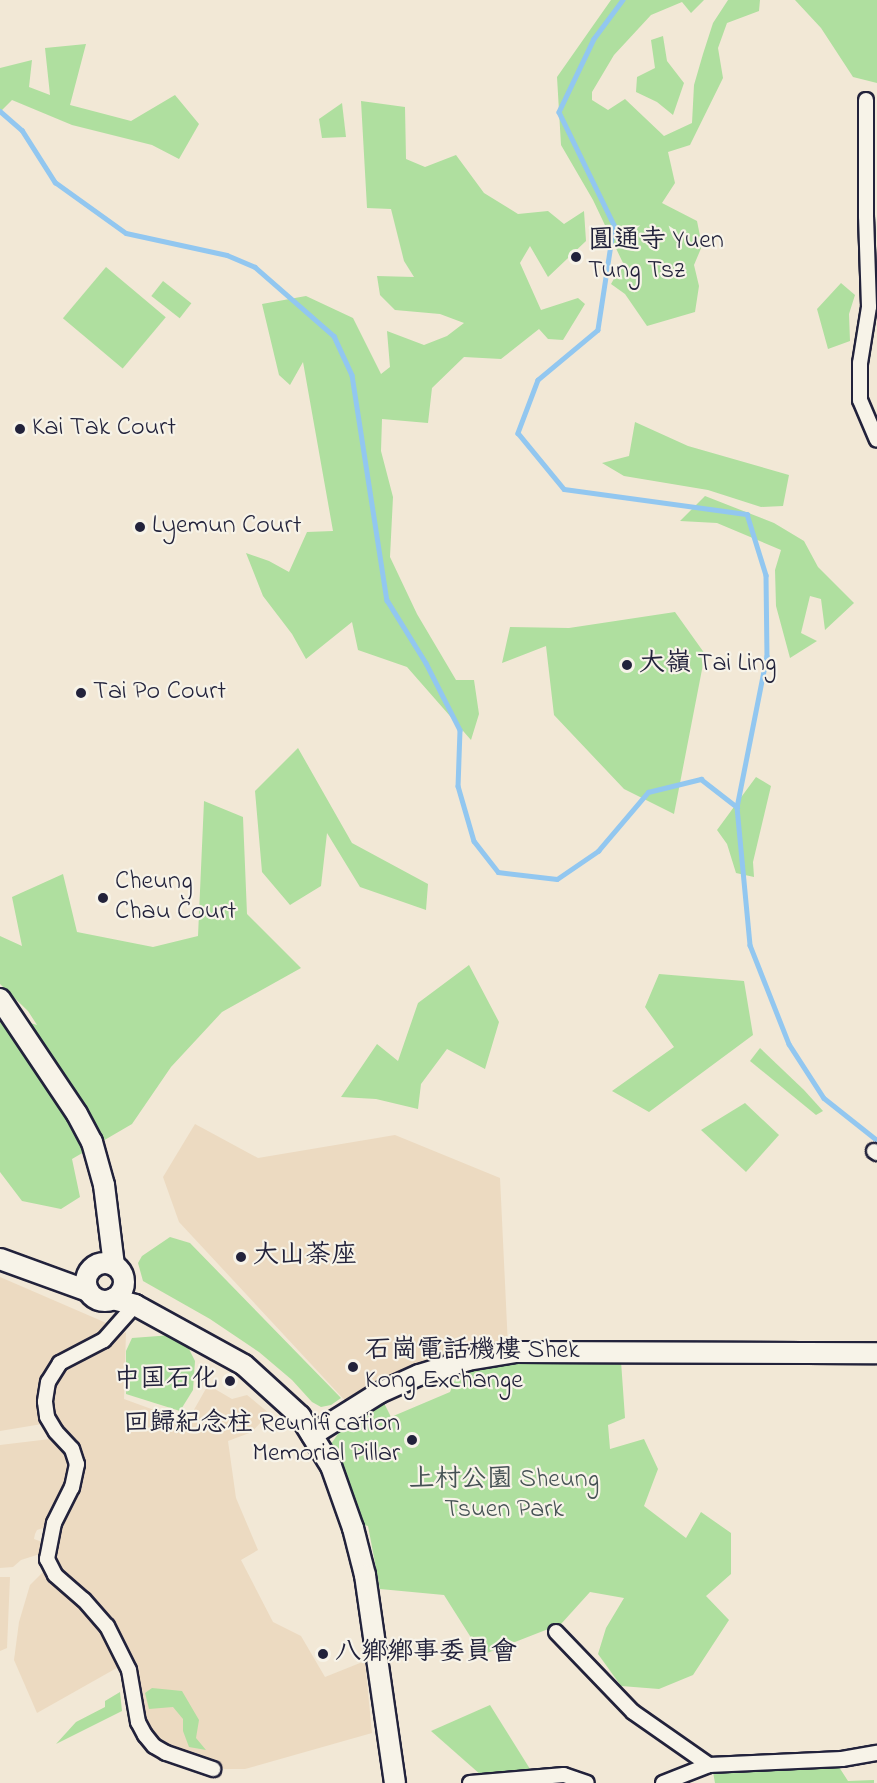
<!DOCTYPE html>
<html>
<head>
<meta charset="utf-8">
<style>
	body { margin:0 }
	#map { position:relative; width:877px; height:1783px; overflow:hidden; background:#f2e8d6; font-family:"Indie Flower","LXGW WenKai TC",sans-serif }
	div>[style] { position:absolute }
	.built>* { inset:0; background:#ecdac1 }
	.green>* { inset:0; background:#afdf9f; transform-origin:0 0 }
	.stream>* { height:4.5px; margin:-2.25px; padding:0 2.25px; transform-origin:2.25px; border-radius:2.25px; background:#92c7f0 }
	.roads { filter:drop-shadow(2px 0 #22223b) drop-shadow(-2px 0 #22223b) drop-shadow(0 2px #22223b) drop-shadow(0 -2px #22223b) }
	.minor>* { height:14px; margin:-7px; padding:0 7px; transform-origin:7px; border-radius:7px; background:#f7f3e8 }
	.secondary>* { height:20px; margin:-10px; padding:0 10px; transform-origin:10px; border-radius:10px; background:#f7f3e8 }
	.secondary>.ring { margin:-10px; padding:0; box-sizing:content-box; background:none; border:20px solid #f7f3e8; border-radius:50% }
	.dots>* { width:16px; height:16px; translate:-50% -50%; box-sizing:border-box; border:3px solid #f7f3e8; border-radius:50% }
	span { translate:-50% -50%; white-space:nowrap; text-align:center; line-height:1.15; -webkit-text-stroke:4.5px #f7f3e8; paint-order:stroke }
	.poi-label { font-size:26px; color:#22223b }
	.left { translate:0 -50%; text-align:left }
	.right { translate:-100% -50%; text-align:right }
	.park-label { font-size:26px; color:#455154 }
</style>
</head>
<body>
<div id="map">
	<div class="built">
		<i style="clip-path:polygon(195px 1124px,258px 1158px,395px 1135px,500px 1178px,508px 1346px,350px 1406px,179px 1222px,163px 1177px)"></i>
		<i style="clip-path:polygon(0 1277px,111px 1325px,106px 1332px,53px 1361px,41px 1380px,39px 1395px,42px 1424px,0 1431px)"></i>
		<i style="clip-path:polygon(126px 1332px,124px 1399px,187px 1422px,208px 1385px,232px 1399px,247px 1395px,269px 1413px,252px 1432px,228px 1441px,236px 1498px,258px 1550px,241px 1560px,273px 1622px,301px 1636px,325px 1677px,365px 1661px,372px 1733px,245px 1769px,224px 1769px,162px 1746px,147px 1729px,139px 1701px,139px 1682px,131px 1664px,59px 1571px,54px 1560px,59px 1525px,79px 1476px,54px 1424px,47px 1399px,59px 1368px)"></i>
		<i style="clip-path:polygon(50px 1439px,66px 1451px,71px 1477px,49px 1526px,37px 1530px,35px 1534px,34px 1539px,42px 1542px,43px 1553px,21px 1560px,13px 1567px,0 1568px,0 1445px)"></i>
		<i style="clip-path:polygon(43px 1572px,52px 1577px,104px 1626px,122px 1665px,37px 1713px,14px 1660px,19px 1622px,30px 1585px)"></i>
		<i style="clip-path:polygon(0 1577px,10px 1577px,7px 1648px,0 1651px)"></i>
	</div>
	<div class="green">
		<i style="clip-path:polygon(611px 0,704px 0,691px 13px,682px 2px,651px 15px,614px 55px,592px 92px,592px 100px,608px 110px,625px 99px,664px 136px,692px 123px,694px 85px,703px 54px,713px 23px,728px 0,760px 0,759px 11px,727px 23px,718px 48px,723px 78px,690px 145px,668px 152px,675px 183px,662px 203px,697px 221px,702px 246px,694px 265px,699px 286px,695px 312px,647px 326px,625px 294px,611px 284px,623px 263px,593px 200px,561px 145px,557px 77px)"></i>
		<i style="clip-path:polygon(795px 0,877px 0,877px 83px,853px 77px,821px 28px)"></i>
		<i style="clip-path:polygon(663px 36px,667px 61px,684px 83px,673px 115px,657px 102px,636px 92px,637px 77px,655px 68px,651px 40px)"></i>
		<i style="clip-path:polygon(86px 44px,70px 105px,131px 121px,175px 95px,199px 124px,179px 159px,152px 145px,72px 125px,12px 100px,0 112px,0 68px,32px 60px,29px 87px,50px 95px,45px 48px)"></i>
		<i style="clip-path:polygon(361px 101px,405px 107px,406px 159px,425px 167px,456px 155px,484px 193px,518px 214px,548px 211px,564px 224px,584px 211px,586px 241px,548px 277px,530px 246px,520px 263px,541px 310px,578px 298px,585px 304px,563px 340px,548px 339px,539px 329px,501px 359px,464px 357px,432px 388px,428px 423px,382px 419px,381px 451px,393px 497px,390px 557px,417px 614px,456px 680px,474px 680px,479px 714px,471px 740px,407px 667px,358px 650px,352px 622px,306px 659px,292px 634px,263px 596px,246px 553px,269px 561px,289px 572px,307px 532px,333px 531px,303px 362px,290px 385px,279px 375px,262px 304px,306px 296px,353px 318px,381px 374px,390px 367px,387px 331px,424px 345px,447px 336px,464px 323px,440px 314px,395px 310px,380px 295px,377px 276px,414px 277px,404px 261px,391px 209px,367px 208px)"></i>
		<i style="clip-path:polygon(342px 103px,346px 137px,322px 138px,319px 119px)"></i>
		<i style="left:106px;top:267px;width:78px;height:67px;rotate:40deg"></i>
		<i style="left:163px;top:281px;width:36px;height:19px;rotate:38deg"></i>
		<i style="clip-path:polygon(841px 283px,855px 295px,849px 314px,850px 341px,828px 349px,817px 309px)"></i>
		<i style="clip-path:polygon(635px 422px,688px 446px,789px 475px,783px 506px,761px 507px,708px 490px,624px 476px,602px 463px,629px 456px)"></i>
		<i style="clip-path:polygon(705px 496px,774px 523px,804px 541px,818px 567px,854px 603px,825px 630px,821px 599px,810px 596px,801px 633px,817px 641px,790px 658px,776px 606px,775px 570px,781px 550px,717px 523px,680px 521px)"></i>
		<i style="clip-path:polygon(675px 612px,705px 654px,674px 814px,624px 789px,554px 715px,546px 646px,502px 663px,510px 627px,569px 628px)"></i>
		<i style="clip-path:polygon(298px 748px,352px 843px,428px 884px,426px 910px,360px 887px,327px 833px,321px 886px,290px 905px,262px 872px,255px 791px)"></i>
		<i style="clip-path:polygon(756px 777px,771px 786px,753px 862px,754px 877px,736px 873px,727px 844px,717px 830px)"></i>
		<i style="clip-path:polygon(204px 801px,243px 817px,247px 914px,301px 968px,222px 1012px,171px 1067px,132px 1124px,72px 1159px,80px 1197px,61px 1209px,22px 1201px,0 1172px,0 1014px,37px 1025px,28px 1011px,0 984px,0 936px,22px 946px,12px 897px,63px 874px,77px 932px,153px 947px,198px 936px)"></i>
		<i style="clip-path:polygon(469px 965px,499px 1022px,485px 1069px,447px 1049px,421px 1084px,418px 1109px,376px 1099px,341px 1097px,377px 1044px,398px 1061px,418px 1003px)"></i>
		<i style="clip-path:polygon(659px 974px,744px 981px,753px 1035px,649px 1112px,612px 1091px,674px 1047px,645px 1007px)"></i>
		<i style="clip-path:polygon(760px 1048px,804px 1090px,823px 1111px,816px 1115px,750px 1061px)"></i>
		<i style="clip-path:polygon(745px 1103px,779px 1135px,746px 1172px,701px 1130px)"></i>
		<i style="clip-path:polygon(170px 1237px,190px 1243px,341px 1398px,331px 1405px,321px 1407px,312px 1402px,292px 1380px,259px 1352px,210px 1319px,143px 1281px,138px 1263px,142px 1256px)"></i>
		<i style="clip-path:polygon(172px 1335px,188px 1347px,195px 1361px,193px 1390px,180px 1411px,126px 1394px,126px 1351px,132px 1338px)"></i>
		<i style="clip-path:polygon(527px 1361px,621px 1361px,625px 1418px,608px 1425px,610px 1449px,644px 1439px,658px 1469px,644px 1506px,686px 1538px,701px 1512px,731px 1533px,731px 1574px,706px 1596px,729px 1620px,693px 1675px,659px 1689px,621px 1686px,598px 1654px,606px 1628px,624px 1598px,590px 1592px,561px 1624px,482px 1655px,444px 1595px,380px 1589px,368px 1526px,354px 1522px,331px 1444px,342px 1428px,383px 1401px,391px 1417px,450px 1392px,457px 1375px,487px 1366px)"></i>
		<i style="clip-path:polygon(152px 1688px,182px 1691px,199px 1720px,196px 1738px,206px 1750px,189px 1747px,183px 1731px,183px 1719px,173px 1707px,149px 1709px,145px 1693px)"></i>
		<i style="clip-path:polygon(120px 1692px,122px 1711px,56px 1744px,76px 1722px,105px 1707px,105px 1701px)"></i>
		<i style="clip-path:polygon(490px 1705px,530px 1769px,481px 1775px,431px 1731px)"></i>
		<i style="clip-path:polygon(839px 1767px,848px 1781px,874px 1780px,874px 1783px,715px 1783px,713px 1772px)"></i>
	</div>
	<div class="stream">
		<i style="left:623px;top:0;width:49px;rotate:126.6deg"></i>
		<i style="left:594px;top:39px;width:81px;rotate:115.6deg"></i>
		<i style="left:559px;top:112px;width:126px;rotate:64deg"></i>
		<i style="left:614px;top:225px;width:106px;rotate:98.7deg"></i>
		<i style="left:598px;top:330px;width:78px;rotate:140.2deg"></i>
		<i style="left:538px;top:380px;width:57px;rotate:110.7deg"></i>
		<i style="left:518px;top:433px;width:72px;rotate:50.6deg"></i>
		<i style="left:564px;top:489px;width:185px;rotate:7.8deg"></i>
		<i style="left:747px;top:514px;width:64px;rotate:72.7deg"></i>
		<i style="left:766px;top:575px;width:81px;rotate:89.3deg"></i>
		<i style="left:767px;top:656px;width:154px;rotate:101.2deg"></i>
		<i style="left:0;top:111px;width:29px;rotate:41deg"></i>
		<i style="left:22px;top:130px;width:62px;rotate:57.6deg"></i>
		<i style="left:55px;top:182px;width:87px;rotate:35.7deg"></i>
		<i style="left:126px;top:233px;width:103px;rotate:12.3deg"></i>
		<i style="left:227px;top:255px;width:30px;rotate:23deg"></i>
		<i style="left:255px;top:267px;width:105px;rotate:41.1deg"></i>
		<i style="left:334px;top:336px;width:43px;rotate:65.2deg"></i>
		<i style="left:352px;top:375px;width:228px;rotate:81.2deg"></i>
		<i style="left:387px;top:600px;width:74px;rotate:58.2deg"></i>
		<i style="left:426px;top:663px;width:75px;rotate:63.1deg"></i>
		<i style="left:460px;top:730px;width:56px;rotate:92deg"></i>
		<i style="left:458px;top:786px;width:57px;rotate:73.8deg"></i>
		<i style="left:474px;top:841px;width:39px;rotate:52deg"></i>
		<i style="left:498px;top:872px;width:59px;rotate:6.8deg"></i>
		<i style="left:557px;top:879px;width:50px;rotate:-34.3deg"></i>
		<i style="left:598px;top:851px;width:77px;rotate:-49.7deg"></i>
		<i style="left:648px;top:792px;width:55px;rotate:-13.8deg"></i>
		<i style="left:701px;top:779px;width:46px;rotate:37.9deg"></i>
		<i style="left:737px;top:807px;width:139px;rotate:84.6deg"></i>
		<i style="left:750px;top:945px;width:106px;rotate:68.5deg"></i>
		<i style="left:789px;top:1044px;width:64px;rotate:57.1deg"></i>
		<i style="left:824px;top:1098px;width:68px;rotate:38.4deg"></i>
	</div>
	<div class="roads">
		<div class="minor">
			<i style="left:866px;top:100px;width:116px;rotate:90deg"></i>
			<i style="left:866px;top:216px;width:91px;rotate:88.1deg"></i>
			<i style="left:869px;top:307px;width:57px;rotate:99.1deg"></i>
			<i style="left:860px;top:363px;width:37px;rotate:90deg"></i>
			<i style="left:860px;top:400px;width:43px;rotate:67deg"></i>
			<i style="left:874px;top:1151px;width:4px;rotate:34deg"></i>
			<i style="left:135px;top:1305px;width:47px;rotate:131.5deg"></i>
			<i style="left:104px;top:1340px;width:50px;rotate:152.4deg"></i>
			<i style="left:60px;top:1363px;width:22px;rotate:122deg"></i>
			<i style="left:48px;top:1382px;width:20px;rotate:99deg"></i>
			<i style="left:45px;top:1402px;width:15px;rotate:82deg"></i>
			<i style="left:47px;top:1417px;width:17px;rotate:59deg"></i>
			<i style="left:56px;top:1432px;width:23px;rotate:47deg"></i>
			<i style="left:72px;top:1449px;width:16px;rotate:72deg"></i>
			<i style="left:77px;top:1464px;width:24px;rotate:102deg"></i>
			<i style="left:72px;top:1487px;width:40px;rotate:116.6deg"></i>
			<i style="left:54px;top:1523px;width:37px;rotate:101deg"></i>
			<i style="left:47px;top:1559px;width:18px;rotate:63deg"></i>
			<i style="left:55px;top:1575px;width:38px;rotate:41deg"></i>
			<i style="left:84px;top:1600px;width:35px;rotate:49deg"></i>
			<i style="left:107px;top:1626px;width:49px;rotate:63.4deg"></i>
			<i style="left:129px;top:1670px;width:53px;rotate:80.2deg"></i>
			<i style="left:138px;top:1722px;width:15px;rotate:62deg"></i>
			<i style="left:145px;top:1735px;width:14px;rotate:51deg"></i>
			<i style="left:154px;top:1746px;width:14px;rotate:30deg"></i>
			<i style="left:166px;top:1753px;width:50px;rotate:18.8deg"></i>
			<i style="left:556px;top:1632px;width:111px;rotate:46.1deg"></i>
			<i style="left:633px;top:1712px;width:93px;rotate:34.9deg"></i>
			<i style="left:470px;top:1783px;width:94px;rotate:-4.9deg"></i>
			<i style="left:564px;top:1775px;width:24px;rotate:19deg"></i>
			<i style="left:663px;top:1783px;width:49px;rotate:-21.4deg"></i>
			<i style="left:709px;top:1765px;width:133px;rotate:-2.6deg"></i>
			<i style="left:842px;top:1759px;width:36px;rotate:-10deg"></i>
		</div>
		<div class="secondary">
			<i style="left:0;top:999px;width:138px;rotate:56.2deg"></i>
			<i style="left:77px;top:1114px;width:32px;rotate:62deg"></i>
			<i style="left:92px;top:1142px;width:45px;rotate:74.4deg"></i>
			<i style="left:104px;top:1185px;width:81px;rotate:82.9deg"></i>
			<i style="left:0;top:1259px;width:94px;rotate:20deg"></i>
			<i class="ring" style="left:86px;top:1263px;width:18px;height:18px"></i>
			<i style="left:113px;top:1299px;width:23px;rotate:15deg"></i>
			<i style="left:135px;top:1305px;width:124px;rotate:28.8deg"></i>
			<i style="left:244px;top:1365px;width:76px;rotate:42.3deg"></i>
			<i style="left:300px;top:1416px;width:59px;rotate:58.2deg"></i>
			<i style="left:331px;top:1466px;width:66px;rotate:70.5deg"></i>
			<i style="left:353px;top:1528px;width:49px;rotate:75.7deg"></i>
			<i style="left:365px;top:1575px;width:210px;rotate:81.8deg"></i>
			<i style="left:312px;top:1435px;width:79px;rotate:-32.1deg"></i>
			<i style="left:379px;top:1393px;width:44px;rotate:-24.2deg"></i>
			<i style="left:419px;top:1375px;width:51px;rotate:-17deg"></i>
			<i style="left:468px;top:1360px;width:49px;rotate:-9.5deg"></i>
			<i style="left:516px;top:1352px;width:361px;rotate:0.2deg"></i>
		</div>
	</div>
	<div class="dots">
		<i style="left:576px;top:257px;background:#22223b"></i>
		<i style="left:20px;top:429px;background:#22223b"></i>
		<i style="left:140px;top:527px;background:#22223b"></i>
		<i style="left:627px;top:665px;background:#22223b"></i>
		<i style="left:81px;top:693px;background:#22223b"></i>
		<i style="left:103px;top:898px;background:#22223b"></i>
		<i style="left:241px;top:1257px;background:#22223b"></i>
		<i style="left:353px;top:1367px;background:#22223b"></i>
		<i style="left:230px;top:1381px;background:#22223b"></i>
		<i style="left:412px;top:1440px;background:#22223b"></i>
		<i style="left:323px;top:1654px;background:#22223b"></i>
	</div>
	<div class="poi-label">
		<span class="left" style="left:588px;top:257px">圓通寺 Yuen<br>Tung Tsz</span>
		<span class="left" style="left:32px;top:429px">Kai Tak Court</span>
		<span class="left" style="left:152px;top:527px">Lyemun Court</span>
		<span class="left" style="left:639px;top:665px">大嶺 Tai Ling</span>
		<span class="left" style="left:93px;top:693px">Tai Po Court</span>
		<span class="left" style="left:115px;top:898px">Cheung<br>Chau Court</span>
		<span class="left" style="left:253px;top:1257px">大山荼座</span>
		<span class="left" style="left:365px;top:1367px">石崗電話機樓 Shek<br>Kong Exchange</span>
		<span class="right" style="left:218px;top:1381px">中国石化</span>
		<span class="right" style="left:400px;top:1440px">回歸紀念柱 Reunification<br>Memorial Pillar</span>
		<span class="left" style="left:335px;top:1654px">八鄉鄉事委員會</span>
	</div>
	<div class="park-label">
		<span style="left:504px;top:1496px">上村公園 Sheung<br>Tsuen Park</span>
	</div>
</div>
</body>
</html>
